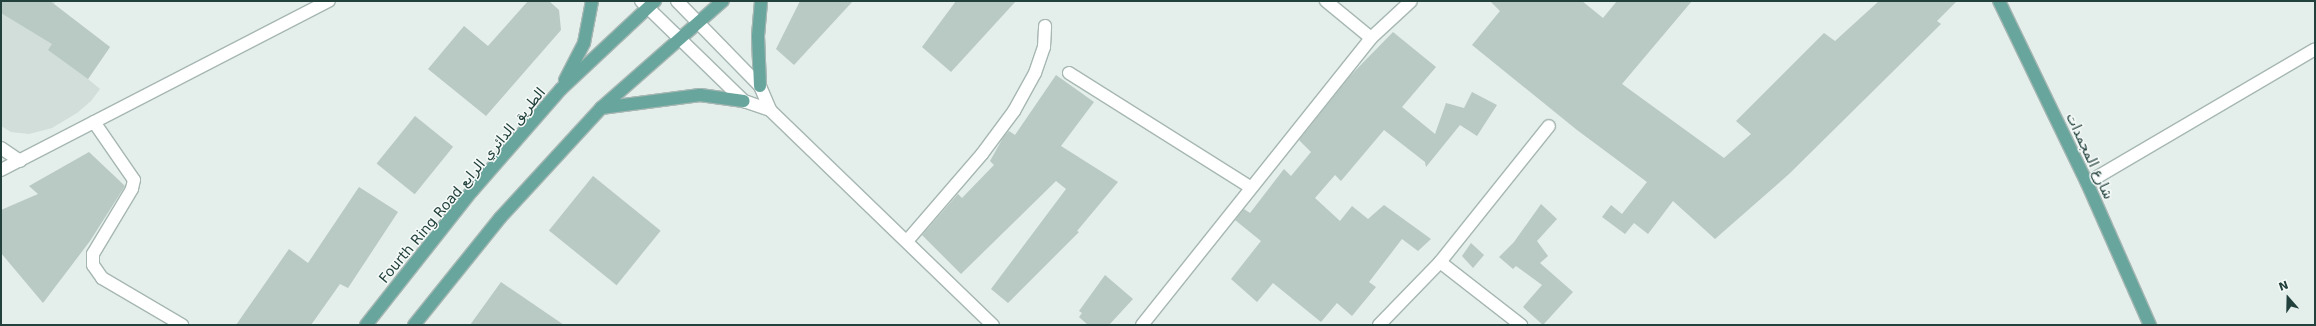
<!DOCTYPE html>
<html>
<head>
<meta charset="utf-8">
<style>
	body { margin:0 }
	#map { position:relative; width:2316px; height:326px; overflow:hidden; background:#e4eeeb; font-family:"DejaVu Sans","Noto Naskh Arabic",sans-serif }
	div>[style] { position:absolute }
	.built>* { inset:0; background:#d2deda }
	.building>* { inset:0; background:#b9c9c4; transform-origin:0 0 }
	.roads { filter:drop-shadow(1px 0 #a6b7b3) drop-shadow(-1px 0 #a6b7b3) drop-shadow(0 1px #a6b7b3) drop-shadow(0 -1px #a6b7b3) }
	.minor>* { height:12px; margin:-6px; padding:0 6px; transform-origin:6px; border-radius:6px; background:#fff }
	.major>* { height:12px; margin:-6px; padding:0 6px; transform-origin:6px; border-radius:6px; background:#67a59d }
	span { translate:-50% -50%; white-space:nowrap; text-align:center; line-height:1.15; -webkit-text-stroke:3px #f5faf8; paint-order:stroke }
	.street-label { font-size:14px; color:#22413c }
	.frame { position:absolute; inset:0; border:2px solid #22413c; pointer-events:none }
	.north { position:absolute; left:2268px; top:278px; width:40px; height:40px; -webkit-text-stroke:3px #f5faf8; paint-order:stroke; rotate:340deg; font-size:11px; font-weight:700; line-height:16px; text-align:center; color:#22413c }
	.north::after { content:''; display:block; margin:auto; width:14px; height:18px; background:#22413c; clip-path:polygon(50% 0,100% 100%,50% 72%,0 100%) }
</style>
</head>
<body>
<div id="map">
	<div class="built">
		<i style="clip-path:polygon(1px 1px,56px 1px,54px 4px,110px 47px,88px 79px,100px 89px,91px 101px,77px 113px,52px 128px,29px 134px,11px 132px,1px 126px)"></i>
	</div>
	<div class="building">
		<i style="clip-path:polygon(1px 1px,50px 1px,110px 47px,88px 79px,48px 50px,52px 44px,1px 13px)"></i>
		<i style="clip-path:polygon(528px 1px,549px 1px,559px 10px,561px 30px,486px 116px,428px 69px,464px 26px,488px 46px)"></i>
		<i style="clip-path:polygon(800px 1px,853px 1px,794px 65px,776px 49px)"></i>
		<i style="clip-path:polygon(956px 1px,1016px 1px,951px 72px,922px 47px)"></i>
		<i style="clip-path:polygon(1490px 1px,1582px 1px,1603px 18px,1617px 1px,1692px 1px,1622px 84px,1724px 158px,1751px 134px,1736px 121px,1824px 33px,1835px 41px,1879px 1px,1957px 1px,1937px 21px,1941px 24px,1789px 174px,1715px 239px,1673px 201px,1648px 234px,1634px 223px,1625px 234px,1602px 217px,1611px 205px,1622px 214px,1647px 182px,1577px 130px,1472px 45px,1500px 11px)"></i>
		<i style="clip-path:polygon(1393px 32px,1436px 67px,1402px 107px,1435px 134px,1446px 103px,1464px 108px,1472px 92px,1497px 105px,1477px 136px,1460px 125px,1426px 167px,1425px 162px,1384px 130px,1341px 181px,1335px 175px,1315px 198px,1340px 221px,1352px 206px,1368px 219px,1384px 205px,1431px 239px,1418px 251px,1402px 239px,1369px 282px,1376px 287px,1352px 316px,1337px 303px,1321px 322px,1273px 283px,1257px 302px,1231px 279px,1261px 241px,1235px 220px,1244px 209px,1250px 213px,1284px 169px,1291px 176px,1311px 152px,1299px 140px,1350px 76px)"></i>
		<i style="clip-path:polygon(1056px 75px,1094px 102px,1061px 146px,1118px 182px,1077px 231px,1079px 232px,1008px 303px,991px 289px,1066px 189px,1056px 181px,961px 274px,922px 235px,958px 194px,962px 198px,994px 165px,990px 161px,1004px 136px,1009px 131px,1015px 135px)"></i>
		<i style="left:415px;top:116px;width:49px;height:61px;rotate:39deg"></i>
		<i style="clip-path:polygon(89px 152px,125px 186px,90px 241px,43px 303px,1px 253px,1px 210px,38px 194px,29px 186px)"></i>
		<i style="left:593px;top:176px;width:87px;height:70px;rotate:39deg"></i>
		<i style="clip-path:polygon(359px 187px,398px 212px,348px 288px,340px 284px,311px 325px,236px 325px,289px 249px,308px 263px)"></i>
		<i style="clip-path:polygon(1541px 204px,1557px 219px,1537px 241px,1548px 256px,1540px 263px,1573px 292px,1543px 325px,1523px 307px,1542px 285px,1516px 266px,1513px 269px,1499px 257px,1514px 242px)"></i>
		<i style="clip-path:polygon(1471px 243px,1484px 255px,1473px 268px,1462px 256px)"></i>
		<i style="clip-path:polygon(1105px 275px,1133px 299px,1109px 325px,1088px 325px,1079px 317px,1082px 313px,1079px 311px)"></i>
		<i style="clip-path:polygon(501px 282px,564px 325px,470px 325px)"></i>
	</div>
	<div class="roads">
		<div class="minor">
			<i style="left:641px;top:1px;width:144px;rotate:44.2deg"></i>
			<i style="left:744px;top:101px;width:28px;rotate:19deg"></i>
			<i style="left:677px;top:1px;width:119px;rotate:45.7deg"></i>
			<i style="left:760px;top:86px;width:26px;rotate:67deg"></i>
			<i style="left:770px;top:110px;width:310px;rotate:44deg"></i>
			<i style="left:1326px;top:1px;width:58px;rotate:39.4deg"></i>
			<i style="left:1069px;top:73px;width:214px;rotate:32.2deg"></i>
			<i style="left:94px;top:122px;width:70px;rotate:55.4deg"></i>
			<i style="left:134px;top:180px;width:9px;rotate:103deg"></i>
			<i style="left:132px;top:189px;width:76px;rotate:121deg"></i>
			<i style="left:93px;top:254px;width:11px;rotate:90deg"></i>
			<i style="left:93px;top:265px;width:16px;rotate:55deg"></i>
			<i style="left:102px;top:278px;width:93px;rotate:30.4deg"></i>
			<i style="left:1px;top:148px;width:23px;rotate:34deg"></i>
			<i style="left:1px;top:170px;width:369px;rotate:-27.3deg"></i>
			<i style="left:2087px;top:183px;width:264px;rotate:-30.4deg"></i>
			<i style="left:907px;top:241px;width:115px;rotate:-49.2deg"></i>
			<i style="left:982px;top:154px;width:54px;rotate:-53.3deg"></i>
			<i style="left:1014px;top:111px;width:43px;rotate:-61.1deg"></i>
			<i style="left:1035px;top:73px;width:28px;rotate:-71deg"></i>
			<i style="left:1044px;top:47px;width:21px;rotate:-87deg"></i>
			<i style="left:1440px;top:262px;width:174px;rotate:-51.3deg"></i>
			<i style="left:1142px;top:325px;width:367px;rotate:-51.4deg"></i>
			<i style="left:1371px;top:38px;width:54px;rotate:-42.8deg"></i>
			<i style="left:1379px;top:325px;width:88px;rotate:-45.9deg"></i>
			<i style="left:1440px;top:262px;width:103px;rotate:37.9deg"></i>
		</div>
		<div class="major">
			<i style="left:1999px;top:1px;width:202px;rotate:64.2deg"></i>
			<i style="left:2087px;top:183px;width:155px;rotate:66.1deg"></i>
			<i style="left:565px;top:80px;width:42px;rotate:-62.8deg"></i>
			<i style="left:584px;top:43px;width:43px;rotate:-79.2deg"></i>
			<i style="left:760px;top:86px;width:50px;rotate:-92.3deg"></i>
			<i style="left:758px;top:36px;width:35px;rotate:-85deg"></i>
			<i style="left:601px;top:108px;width:100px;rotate:-7.5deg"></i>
			<i style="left:700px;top:95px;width:44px;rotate:7.8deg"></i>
			<i style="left:366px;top:325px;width:171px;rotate:-51.7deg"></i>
			<i style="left:472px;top:191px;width:135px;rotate:-48.9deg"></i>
			<i style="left:561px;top:89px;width:129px;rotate:-43.1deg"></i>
			<i style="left:414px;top:325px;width:137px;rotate:-51.2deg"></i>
			<i style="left:500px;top:218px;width:149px;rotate:-47.4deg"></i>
			<i style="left:601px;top:108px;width:162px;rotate:-41.3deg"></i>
		</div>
	</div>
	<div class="street-label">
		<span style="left:2090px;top:156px;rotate:65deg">شارع المجمدات</span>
		<span style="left:462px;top:185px;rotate:-50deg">Fourth Ring Road الطريق الدائري الرابع</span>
	</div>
	<div class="frame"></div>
	<div class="north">N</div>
</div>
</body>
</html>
